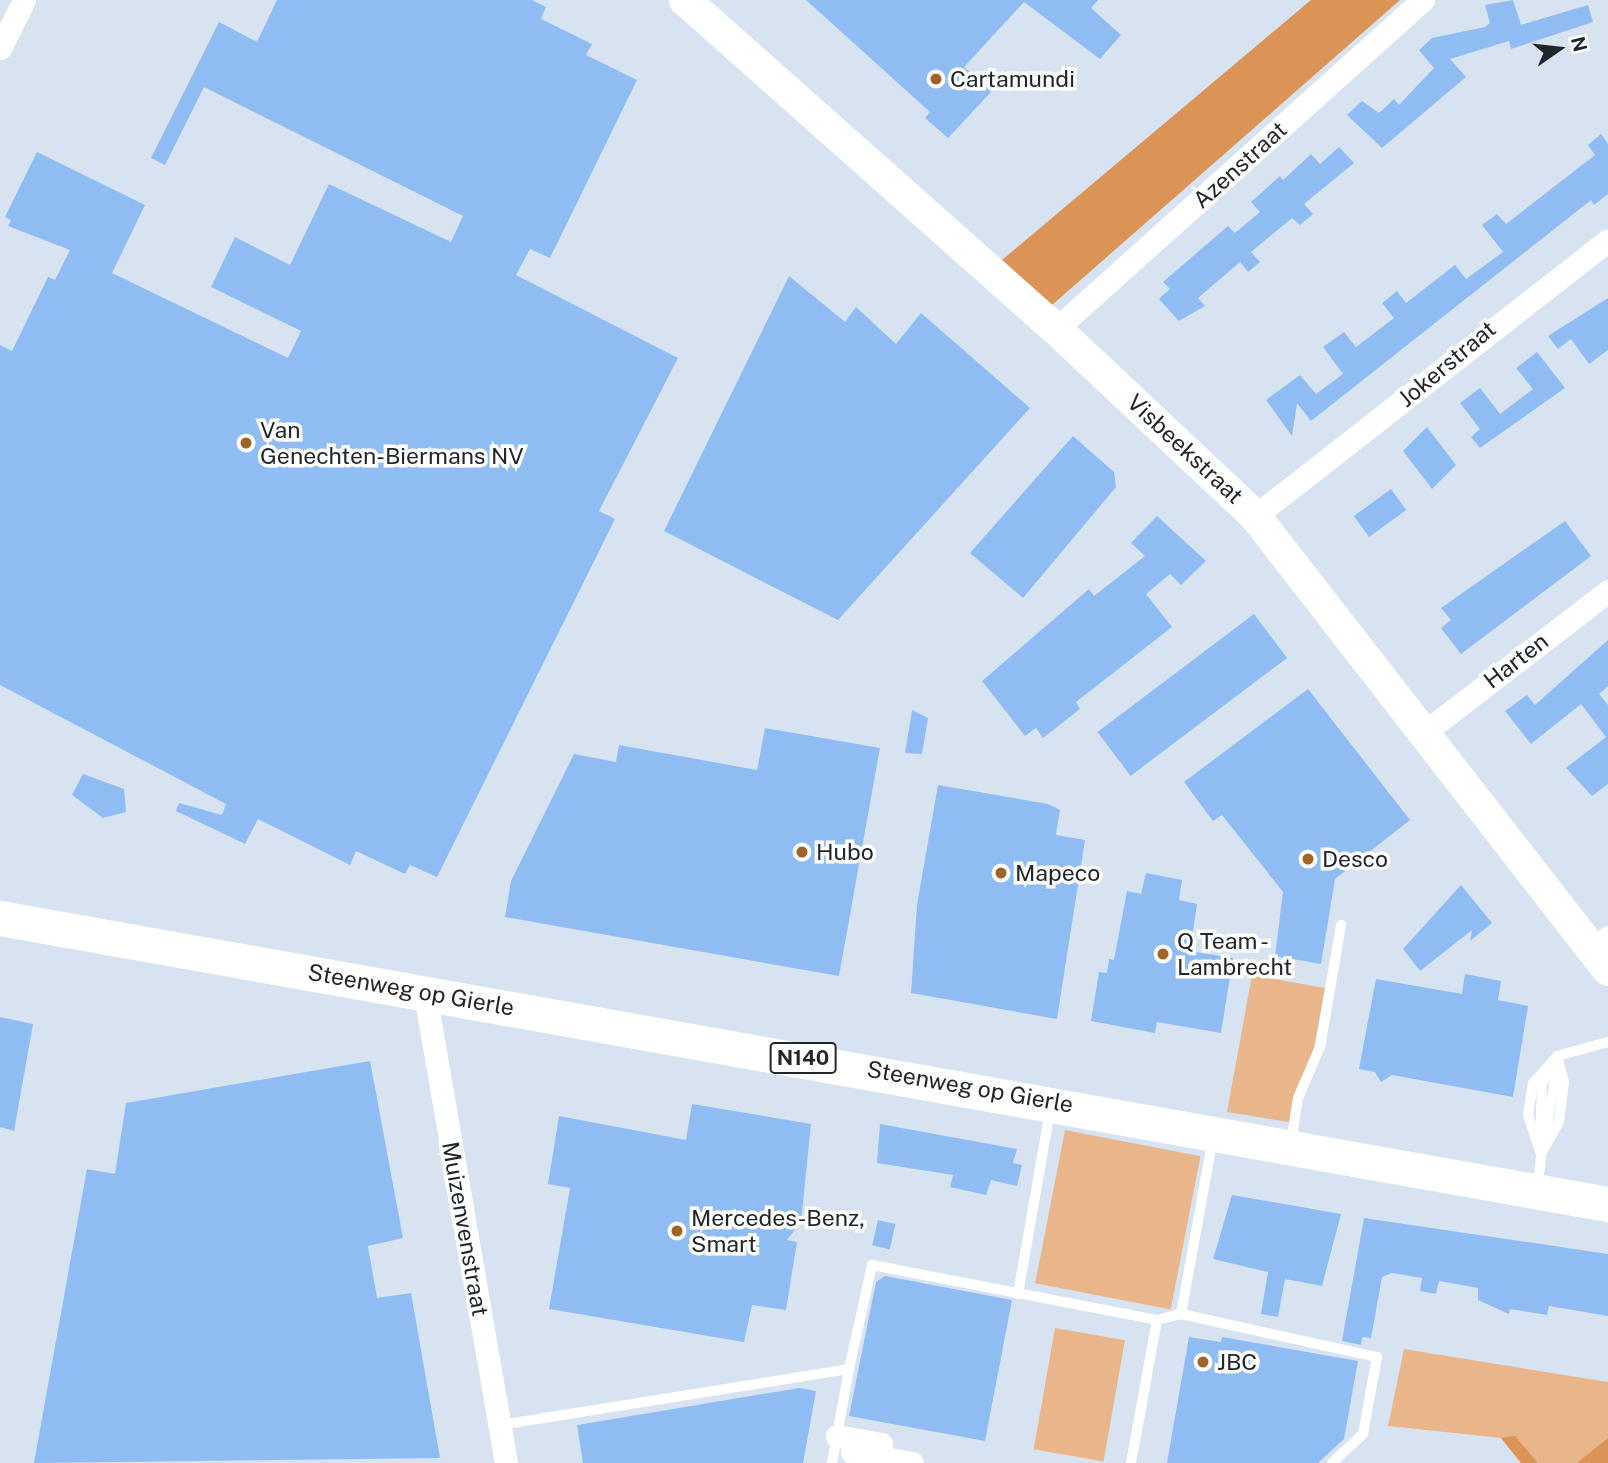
<!DOCTYPE html>
<html>
<head>
<meta charset="utf-8">
<style>
	body { margin:0 }
	#map { position:relative; width:1608px; height:1463px; overflow:hidden; background:#d8e3f1; font-family:"Public Sans",sans-serif }
	div>[style] { position:absolute }
	.green>* { inset:0; background:#e9b68c; transform-origin:0 0 }
	.forest>* { inset:0; background:#db9456 }
	.building>* { inset:0; background:#8fbdf3; transform-origin:0 0 }
	.lane>* { height:10px; margin:-5px; padding:0 5px; transform-origin:5px; border-radius:5px; background:#fff }
	.street>* { height:23px; margin:-11.5px; padding:0 11.5px; transform-origin:11.5px; border-radius:11.5px; background:#fff }
	.secondary>* { height:32px; margin:-16px; padding:0 16px; transform-origin:16px; border-radius:16px; background:#fff }
	.primary>* { height:35px; margin:-17.5px; padding:0 17.5px; transform-origin:17.5px; border-radius:17.5px; background:#fff }
	.dots>* { width:19px; height:19px; translate:-50% -50%; box-sizing:border-box; border:4px solid #fff; border-radius:50% }
	span { translate:-50% -50%; white-space:nowrap; text-align:center; line-height:1.15; -webkit-text-stroke:7px #fff; paint-order:stroke }
	.shield-label span { padding:2px 5px; background:#fff; border:2px solid; border-radius:5px; -webkit-text-stroke-width:0 }
	.shield-label { font-size:21px; color:#21262b; font-weight:700 }
	.poi-label { font-size:23px; color:#21262b }
	.left { translate:0 -50%; text-align:left }
	.street-label { font-size:23px; color:#21262b }
	.north { position:absolute; left:1524px; top:14px; width:70px; height:70px; -webkit-text-stroke:5px #fff; paint-order:stroke; rotate:76deg; font-size:19px; font-weight:700; line-height:28px; text-align:center; color:#21262b }
	.north::after { content:''; display:block; margin:auto; width:24px; height:32px; background:#21262b; clip-path:polygon(50% 0,100% 100%,50% 72%,0 100%) }
</style>
</head>
<body>
<div id="map">
	<div class="green">
		<i style="clip-path:polygon(1252px 975px,1325px 988px,1313px 1053px,1289px 1122px,1227px 1112px)"></i>
		<i style="left:1065px;top:1130px;width:138px;height:156px;rotate:11deg"></i>
		<i style="left:1055px;top:1328px;width:71px;height:123px;rotate:10deg"></i>
		<i style="clip-path:polygon(1404px 1349px,1608px 1382px,1608px 1463px,1521px 1463px,1501px 1438px,1388px 1426px)"></i>
	</div>
	<div class="forest">
		<i style="clip-path:polygon(1311px 0,1400px 0,1052px 305px,1002px 260px)"></i>
		<i style="clip-path:polygon(1515px 1436px,1538px 1463px,1521px 1463px,1501px 1438px)"></i>
		<i style="clip-path:polygon(1608px 1438px,1608px 1463px,1577px 1463px)"></i>
	</div>
	<div class="building">
		<i style="clip-path:polygon(277px 0,532px 0,546px 7px,541px 19px,592px 44px,586px 55px,637px 80px,550px 258px,530px 249px,516px 275px,678px 358px,599px 511px,615px 519px,437px 877px,410px 865px,405px 874px,356px 851px,350px 865px,258px 819px,245px 844px,176px 811px,179px 803px,222px 815px,226px 804px,0 685px,0 345px,12px 351px,48px 277px,55px 280px,70px 250px,8px 226px,11px 220px,5px 217px,37px 152px,145px 205px,112px 273px,288px 358px,301px 331px,211px 287px,235px 237px,290px 265px,329px 184px,451px 242px,463px 216px,204px 87px,165px 165px,151px 158px,219px 22px,257px 42px)"></i>
		<i style="clip-path:polygon(806px 0,1098px 0,1091px 8px,1121px 35px,1100px 59px,1024px 2px,964px 67px,991px 92px,948px 138px,925px 118px,930px 112px)"></i>
		<i style="clip-path:polygon(1513px 0,1521px 25px,1588px 5px,1593px 22px,1511px 49px,1509px 41px,1450px 59px,1466px 77px,1382px 148px,1347px 115px,1362px 101px,1379px 113px,1394px 99px,1399px 105px,1434px 68px,1419px 50px,1432px 38px,1485px 27px,1490px 23px,1485px 5px)"></i>
		<i style="clip-path:polygon(1601px 134px,1608px 144px,1608px 194px,1594px 205px,1591px 200px,1311px 421px,1297px 403px,1292px 436px,1266px 400px,1300px 375px,1316px 394px,1343px 374px,1323px 347px,1344px 332px,1356px 347px,1394px 318px,1382px 303px,1397px 291px,1406px 303px,1455px 265px,1466px 279px,1503px 252px,1482px 225px,1497px 214px,1506px 224px,1595px 155px,1588px 145px)"></i>
		<i style="clip-path:polygon(1339px 147px,1354px 163px,1304px 204px,1313px 214px,1300px 225px,1292px 218px,1251px 252px,1260px 262px,1248px 272px,1240px 262px,1198px 298px,1205px 306px,1179px 321px,1159px 299px,1170px 289px,1163px 282px,1228px 226px,1235px 233px,1260px 212px,1251px 202px,1280px 176px,1283px 180px,1311px 154px,1320px 164px)"></i>
		<i style="clip-path:polygon(789px 276px,845px 322px,856px 307px,896px 344px,921px 313px,1030px 408px,838px 620px,664px 531px)"></i>
		<i style="clip-path:polygon(1608px 298px,1608px 350px,1589px 364px,1571px 339px,1558px 349px,1548px 336px)"></i>
		<i style="clip-path:polygon(1537px 352px,1565px 388px,1480px 448px,1471px 437px,1480px 429px,1460px 403px,1480px 388px,1500px 414px,1533px 389px,1516px 368px)"></i>
		<i style="clip-path:polygon(1427px 427px,1456px 465px,1432px 489px,1403px 451px)"></i>
		<i style="clip-path:polygon(1073px 436px,1114px 472px,1116px 487px,1023px 598px,970px 553px)"></i>
		<i style="left:1391px;top:489px;width:26px;height:46px;rotate:54deg"></i>
		<i style="clip-path:polygon(1157px 516px,1206px 561px,1181px 585px,1170px 574px,1146px 594px,1172px 627px,1076px 702px,1080px 709px,1043px 738px,1036px 728px,1025px 736px,982px 681px,1089px 589px,1094px 596px,1145px 556px,1131px 543px)"></i>
		<i style="clip-path:polygon(1565px 521px,1591px 556px,1461px 654px,1441px 628px,1451px 620px,1441px 608px)"></i>
		<i style="left:1254px;top:614px;width:55px;height:196px;rotate:53deg"></i>
		<i style="clip-path:polygon(1608px 640px,1608px 686px,1599px 694px,1608px 705px,1608px 784px,1592px 796px,1566px 768px,1606px 737px,1581px 704px,1531px 744px,1505px 711px,1527px 695px,1535px 705px)"></i>
		<i style="clip-path:polygon(1308px 689px,1410px 820px,1335px 879px,1321px 964px,1275px 956px,1283px 892px,1222px 815px,1213px 821px,1184px 782px)"></i>
		<i style="clip-path:polygon(912px 710px,928px 718px,922px 754px,905px 753px)"></i>
		<i style="clip-path:polygon(765px 728px,880px 748px,839px 976px,505px 917px,511px 881px,574px 754px,616px 762px,619px 745px,757px 770px)"></i>
		<i style="clip-path:polygon(83px 774px,124px 789px,126px 812px,103px 818px,72px 795px)"></i>
		<i style="clip-path:polygon(938px 785px,1048px 804px,1060px 810px,1056px 835px,1085px 840px,1057px 1019px,911px 993px,917px 905px)"></i>
		<i style="clip-path:polygon(1146px 873px,1182px 880px,1179px 900px,1197px 904px,1190px 951px,1233px 958px,1221px 1033px,1157px 1022px,1155px 1033px,1091px 1021px,1099px 972px,1107px 973px,1109px 959px,1114px 960px,1127px 891px,1141px 894px)"></i>
		<i style="clip-path:polygon(1461px 885px,1492px 923px,1470px 941px,1472px 930px,1420px 971px,1403px 949px)"></i>
		<i style="clip-path:polygon(1465px 974px,1501px 981px,1498px 1000px,1528px 1006px,1513px 1097px,1392px 1075px,1381px 1082px,1375px 1072px,1359px 1069px,1376px 979px,1462px 994px)"></i>
		<i style="clip-path:polygon(0 1017px,33px 1024px,14px 1131px,0 1127px)"></i>
		<i style="clip-path:polygon(370px 1061px,403px 1238px,368px 1246px,377px 1298px,411px 1293px,440px 1458px,34px 1463px,87px 1169px,115px 1174px,126px 1103px)"></i>
		<i style="clip-path:polygon(692px 1104px,811px 1124px,801px 1222px,787px 1240px,797px 1242px,786px 1310px,752px 1305px,744px 1342px,549px 1309px,570px 1188px,548px 1184px,559px 1116px,686px 1140px)"></i>
		<i style="clip-path:polygon(880px 1124px,1017px 1149px,1013px 1163px,1022px 1165px,1017px 1186px,991px 1180px,986px 1195px,950px 1187px,953px 1175px,877px 1163px)"></i>
		<i style="clip-path:polygon(1232px 1195px,1341px 1214px,1322px 1286px,1285px 1279px,1278px 1317px,1261px 1314px,1268px 1272px,1213px 1259px)"></i>
		<i style="clip-path:polygon(1364px 1218px,1608px 1254px,1608px 1316px,1549px 1306px,1547px 1315px,1510px 1309px,1509px 1314px,1478px 1300px,1478px 1288px,1439px 1281px,1436px 1294px,1420px 1291px,1422px 1278px,1392px 1273px,1382px 1277px,1371px 1338px,1362px 1337px,1361px 1345px,1342px 1341px)"></i>
		<i style="left:878px;top:1220px;width:18px;height:26px;rotate:13deg"></i>
		<i style="clip-path:polygon(885px 1276px,1012px 1300px,985px 1441px,849px 1416px,876px 1282px)"></i>
		<i style="clip-path:polygon(1189px 1337px,1221px 1342px,1222px 1337px,1358px 1361px,1344px 1439px,1318px 1463px,1167px 1463px)"></i>
		<i style="clip-path:polygon(799px 1388px,816px 1391px,803px 1463px,583px 1463px,577px 1425px)"></i>
	</div>
	<div class="lane">
		<i style="left:1545px;top:1138px;width:71px;rotate:-80.3deg"></i>
		<i style="left:1540px;top:1141px;width:56px;rotate:-88deg"></i>
		<i style="left:1542px;top:1085px;width:14px;rotate:-65deg"></i>
		<i style="left:1291px;top:1143px;width:46px;rotate:-81.2deg"></i>
		<i style="left:1298px;top:1098px;width:56px;rotate:-66.7deg"></i>
		<i style="left:1320px;top:1047px;width:124px;rotate:-80.2deg"></i>
		<i style="left:1541px;top:1154px;width:41px;rotate:-108.4deg"></i>
		<i style="left:1528px;top:1115px;width:32px;rotate:-81deg"></i>
		<i style="left:1533px;top:1083px;width:36px;rotate:-48deg"></i>
		<i style="left:1538px;top:1185px;width:31px;rotate:-84deg"></i>
		<i style="left:1541px;top:1154px;width:37px;rotate:-61deg"></i>
		<i style="left:1559px;top:1122px;width:40px;rotate:-82.9deg"></i>
		<i style="left:1564px;top:1082px;width:27px;rotate:-105deg"></i>
		<i style="left:1557px;top:1056px;width:53px;rotate:-15.4deg"></i>
		<i style="left:1018px;top:1294px;width:186px;rotate:-80.1deg"></i>
		<i style="left:1181px;top:1314px;width:179px;rotate:-79.7deg"></i>
		<i style="left:500px;top:1425px;width:353px;rotate:-9.1deg"></i>
		<i style="left:849px;top:1369px;width:107px;rotate:-77.5deg"></i>
		<i style="left:872px;top:1265px;width:290px;rotate:10.9deg"></i>
		<i style="left:1157px;top:1320px;width:25px;rotate:-14deg"></i>
		<i style="left:1181px;top:1314px;width:201px;rotate:12.4deg"></i>
		<i style="left:1377px;top:1357px;width:78px;rotate:100.3deg"></i>
		<i style="left:1363px;top:1434px;width:42px;rotate:136.9deg"></i>
		<i style="left:832px;top:1463px;width:96px;rotate:-79.7deg"></i>
		<i style="left:1131px;top:1463px;width:145px;rotate:-79.7deg"></i>
	</div>
	<div class="street">
		<i style="left:0;top:48px;width:54px;rotate:-63.4deg"></i>
		<i style="left:1056px;top:329px;width:493px;rotate:-41.9deg"></i>
		<i style="left:1255px;top:516px;width:448px;rotate:-38deg"></i>
		<i style="left:1425px;top:732px;width:231px;rotate:-37.6deg"></i>
		<i style="left:1591px;top:950px;width:21px;rotate:-37deg"></i>
		<i style="left:425px;top:994px;width:476px;rotate:80.2deg"></i>
		<i style="left:837px;top:1436px;width:45px;rotate:10.3deg"></i>
		<i style="left:881px;top:1444px;width:5px;rotate:101deg"></i>
		<i style="left:880px;top:1449px;width:27px;rotate:-174deg"></i>
		<i style="left:853px;top:1446px;width:6px;rotate:99deg"></i>
		<i style="left:852px;top:1452px;width:61px;rotate:10.4deg"></i>
	</div>
	<div class="secondary">
		<i style="left:685px;top:0;width:496px;rotate:41.6deg"></i>
		<i style="left:1056px;top:329px;width:273px;rotate:43.2deg"></i>
		<i style="left:1255px;top:516px;width:575px;rotate:52.13deg"></i>
	</div>
	<div class="primary">
		<i style="left:0;top:918px;width:1633px;rotate:10.09deg"></i>
	</div>
	<div class="dots">
		<i style="left:936px;top:79px;background:#a16328"></i>
		<i style="left:246px;top:443px;background:#a16328"></i>
		<i style="left:802px;top:852px;background:#a16328"></i>
		<i style="left:1308px;top:859px;background:#a16328"></i>
		<i style="left:1001px;top:873px;background:#a16328"></i>
		<i style="left:1163px;top:954px;background:#a16328"></i>
		<i style="left:677px;top:1231px;background:#a16328"></i>
		<i style="left:1203px;top:1362px;background:#a16328"></i>
	</div>
	<div class="shield-label">
		<span style="left:803px;top:1058px">N140</span>
	</div>
	<div class="poi-label">
		<span class="left" style="left:950px;top:79px">Cartamundi</span>
		<span class="left" style="left:260px;top:443px">Van<br>Genechten-Biermans NV</span>
		<span class="left" style="left:816px;top:852px">Hubo</span>
		<span class="left" style="left:1322px;top:859px">Desco</span>
		<span class="left" style="left:1015px;top:873px">Mapeco</span>
		<span class="left" style="left:1177px;top:954px">Q Team -<br>Lambrecht</span>
		<span class="left" style="left:691px;top:1231px">Mercedes-Benz,<br>Smart</span>
		<span class="left" style="left:1217px;top:1362px">JBC</span>
	</div>
	<div class="street-label">
		<span style="left:1240px;top:165px;rotate:-42deg">Azenstraat</span>
		<span style="left:1447px;top:364px;rotate:-40deg">Jokerstraat</span>
		<span style="left:1185px;top:449px;rotate:43deg">Visbeekstraat</span>
		<span style="left:1516px;top:661px;rotate:-38deg">Harten</span>
		<span style="left:411px;top:990px;rotate:10deg">Steenweg op Gierle</span>
		<span style="left:970px;top:1087px;rotate:10deg">Steenweg op Gierle</span>
		<span style="left:465px;top:1229px;rotate:80deg">Muizenvenstraat</span>
	</div>
	<div class="north">N</div>
</div>
</body>
</html>
